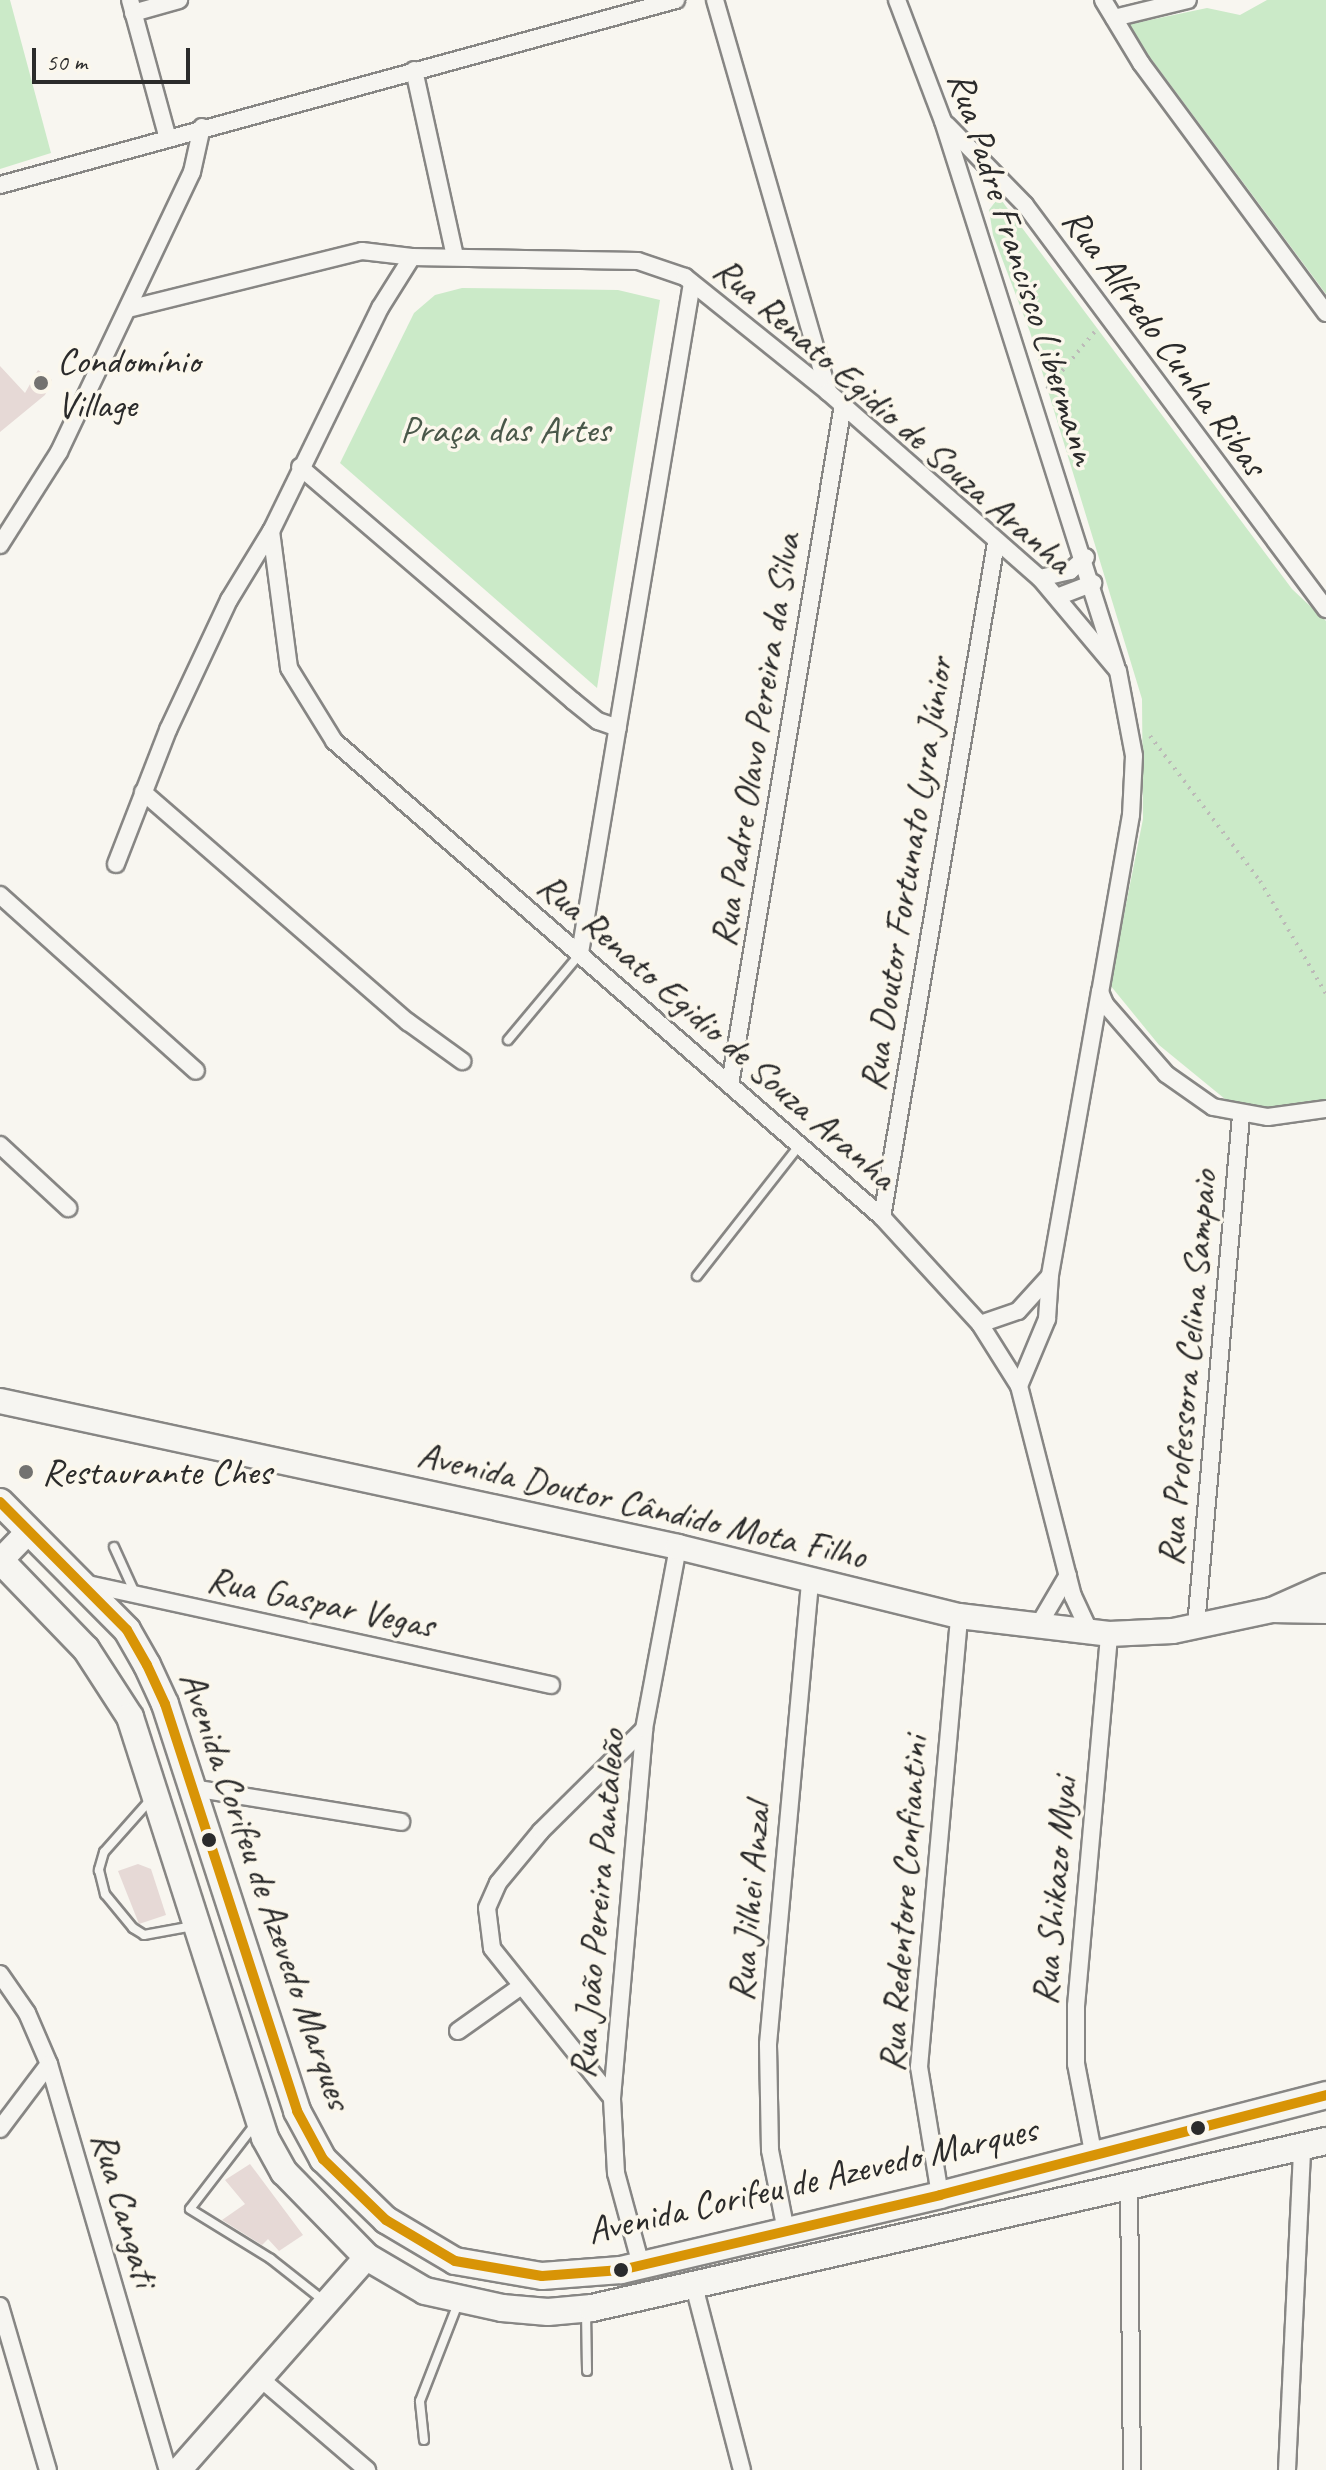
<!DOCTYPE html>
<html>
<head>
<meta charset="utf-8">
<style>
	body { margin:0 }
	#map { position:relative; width:1326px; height:2470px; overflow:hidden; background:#f8f6f0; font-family:Caveat,sans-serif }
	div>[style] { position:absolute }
	.green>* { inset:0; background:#cbeac8 }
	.building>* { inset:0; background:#e6d9d6 }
	.path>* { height:4px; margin-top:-2px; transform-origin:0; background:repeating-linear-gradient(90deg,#bcbab8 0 2px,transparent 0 8px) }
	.roads { filter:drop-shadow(2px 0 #878684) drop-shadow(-2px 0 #878684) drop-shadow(0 2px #878684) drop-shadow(0 -2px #878684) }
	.lane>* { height:8px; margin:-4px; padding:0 4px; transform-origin:4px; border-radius:4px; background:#f6f5f1 }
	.street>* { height:16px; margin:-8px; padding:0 8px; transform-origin:8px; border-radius:8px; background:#f6f5f1 }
	.secondary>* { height:24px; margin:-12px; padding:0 12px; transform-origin:12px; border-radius:12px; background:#f6f5f1 }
	.primary>* { height:26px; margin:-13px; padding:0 13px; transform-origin:13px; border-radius:13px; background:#f6f5f1 }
	.bus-1>* { height:10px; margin:-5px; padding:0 5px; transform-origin:5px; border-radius:5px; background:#d89406 }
	.dots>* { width:22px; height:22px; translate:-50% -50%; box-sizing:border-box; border:4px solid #fbf7ec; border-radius:50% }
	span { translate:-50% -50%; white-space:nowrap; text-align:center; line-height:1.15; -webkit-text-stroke:7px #fbf7ec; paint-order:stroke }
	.street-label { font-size:38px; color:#2b2b2b }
	.poi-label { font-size:38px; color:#2b2b2b }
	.left { translate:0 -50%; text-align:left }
	.park-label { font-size:38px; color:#4a584a }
	.scale { position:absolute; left:32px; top:48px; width:158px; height:36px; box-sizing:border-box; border:4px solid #2b2b2b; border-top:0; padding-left:10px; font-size:24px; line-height:28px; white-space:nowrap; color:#2b2b2b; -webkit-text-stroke:6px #fbf7ec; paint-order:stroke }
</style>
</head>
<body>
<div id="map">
	<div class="green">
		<i style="clip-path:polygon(0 0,10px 0,51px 153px,0 169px)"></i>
		<i style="clip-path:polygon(1267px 0,1326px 0,1326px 294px,1126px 25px,1207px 8px,1240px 15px)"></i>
		<i style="clip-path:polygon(999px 197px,1292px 589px,1326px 621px,1326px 1100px,1261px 1109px,1225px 1099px,1159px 1045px,1110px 985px,1143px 819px,1142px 699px,1030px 332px,993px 235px,989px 210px)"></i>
		<i style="clip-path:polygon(462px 288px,618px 290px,660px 300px,597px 688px,340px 463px,414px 313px,435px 295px)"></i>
	</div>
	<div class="building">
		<i style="clip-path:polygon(0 366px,25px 393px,38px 370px,52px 380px,45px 395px,0 432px)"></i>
		<i style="clip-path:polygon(138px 1864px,151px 1869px,166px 1915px,139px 1924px,118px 1871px)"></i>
		<i style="clip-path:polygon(250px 2164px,303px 2235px,279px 2251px,268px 2239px,262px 2245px,222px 2220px,245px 2204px,225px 2180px)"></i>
	</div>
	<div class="path">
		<i style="left:1047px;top:389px;width:78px;rotate:-50.2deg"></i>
		<i style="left:1150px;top:736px;width:182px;rotate:52.8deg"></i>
		<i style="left:1260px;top:881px;width:131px;rotate:59.7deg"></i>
	</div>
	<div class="roads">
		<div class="lane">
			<i style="left:508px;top:1040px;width:111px;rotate:-50.1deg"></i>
			<i style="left:697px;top:1276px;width:165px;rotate:-51.9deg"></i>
			<i style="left:114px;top:1547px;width:51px;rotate:65.5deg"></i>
			<i style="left:152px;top:1798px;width:72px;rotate:131.6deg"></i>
			<i style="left:104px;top:1852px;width:19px;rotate:106deg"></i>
			<i style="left:99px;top:1870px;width:25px;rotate:76deg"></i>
			<i style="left:105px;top:1894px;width:44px;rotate:50.5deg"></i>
			<i style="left:133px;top:1928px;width:13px;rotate:32deg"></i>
			<i style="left:144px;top:1935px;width:50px;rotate:-10.4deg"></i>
			<i style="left:256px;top:2123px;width:108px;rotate:127.5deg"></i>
			<i style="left:190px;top:2209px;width:95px;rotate:31.7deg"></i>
			<i style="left:271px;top:2259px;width:66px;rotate:38.3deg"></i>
			<i style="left:586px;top:2312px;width:59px;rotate:89deg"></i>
			<i style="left:424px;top:2440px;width:39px;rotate:-96deg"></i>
			<i style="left:420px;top:2401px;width:107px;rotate:-68.7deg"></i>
		</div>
		<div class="street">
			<i style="left:130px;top:0;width:144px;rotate:74.7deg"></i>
			<i style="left:715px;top:0;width:408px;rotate:73.9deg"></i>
			<i style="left:897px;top:0;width:129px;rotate:69.2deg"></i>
			<i style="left:943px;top:121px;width:572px;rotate:72.39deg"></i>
			<i style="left:1103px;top:0;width:74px;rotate:58.9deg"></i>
			<i style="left:1141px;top:63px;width:311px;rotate:53.5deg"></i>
			<i style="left:133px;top:13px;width:48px;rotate:-15.8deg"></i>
			<i style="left:1114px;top:18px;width:76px;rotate:-13.7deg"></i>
			<i style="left:414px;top:70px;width:190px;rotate:77.6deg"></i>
			<i style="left:947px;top:125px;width:112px;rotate:45.7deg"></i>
			<i style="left:1025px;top:205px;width:504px;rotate:53.31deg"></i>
			<i style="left:0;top:185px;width:701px;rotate:-15.31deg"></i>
			<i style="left:412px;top:257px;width:60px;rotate:122.1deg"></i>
			<i style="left:380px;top:308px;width:248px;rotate:116deg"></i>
			<i style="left:271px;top:531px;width:138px;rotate:82.5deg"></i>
			<i style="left:289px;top:668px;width:86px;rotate:58.3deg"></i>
			<i style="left:334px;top:741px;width:726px;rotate:40.98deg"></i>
			<i style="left:882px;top:1217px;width:145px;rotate:47.5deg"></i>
			<i style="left:980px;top:1324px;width:73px;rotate:57.8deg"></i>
			<i style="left:1019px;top:1386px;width:217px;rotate:75.6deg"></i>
			<i style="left:1073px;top:1596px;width:40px;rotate:65deg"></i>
			<i style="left:128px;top:309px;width:241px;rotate:-13.9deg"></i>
			<i style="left:362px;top:251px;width:50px;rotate:6.8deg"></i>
			<i style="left:412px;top:257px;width:226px;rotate:1deg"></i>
			<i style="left:638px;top:261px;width:50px;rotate:18.8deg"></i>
			<i style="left:685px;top:277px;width:184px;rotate:38.8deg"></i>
			<i style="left:828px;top:392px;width:282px;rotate:41.3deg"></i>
			<i style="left:1040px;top:578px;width:121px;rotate:50deg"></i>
			<i style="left:1118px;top:671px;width:86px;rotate:79.3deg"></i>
			<i style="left:1134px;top:756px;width:59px;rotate:92.9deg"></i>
			<i style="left:1131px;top:815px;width:180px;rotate:99.9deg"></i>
			<i style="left:1100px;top:992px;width:13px;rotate:67deg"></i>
			<i style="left:1105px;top:1004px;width:93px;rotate:48.9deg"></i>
			<i style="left:1166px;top:1074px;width:57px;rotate:35.1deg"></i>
			<i style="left:1213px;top:1107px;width:56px;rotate:10.3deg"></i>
			<i style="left:1268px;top:1117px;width:59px;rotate:-7.9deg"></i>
			<i style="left:300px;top:467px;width:360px;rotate:40.6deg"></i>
			<i style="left:573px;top:701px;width:32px;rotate:39deg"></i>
			<i style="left:598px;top:721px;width:21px;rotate:19deg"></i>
			<i style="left:0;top:545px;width:110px;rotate:-57.6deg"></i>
			<i style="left:59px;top:452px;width:310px;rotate:-64.6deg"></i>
			<i style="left:192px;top:172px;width:46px;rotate:-77.5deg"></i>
			<i style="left:1040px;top:578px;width:31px;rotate:-13deg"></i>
			<i style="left:1070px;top:571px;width:21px;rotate:-41deg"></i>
			<i style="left:1057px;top:597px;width:39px;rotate:-21deg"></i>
			<i style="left:143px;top:792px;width:351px;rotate:41deg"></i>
			<i style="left:408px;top:1022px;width:67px;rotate:35.8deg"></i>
			<i style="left:116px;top:864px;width:144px;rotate:-68.8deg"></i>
			<i style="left:168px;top:730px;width:144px;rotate:-64.9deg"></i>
			<i style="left:229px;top:600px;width:81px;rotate:-58.7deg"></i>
			<i style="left:0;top:895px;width:263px;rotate:41.9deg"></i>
			<i style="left:580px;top:953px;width:679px;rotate:-80.51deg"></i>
			<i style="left:730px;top:1084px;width:688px;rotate:-80.55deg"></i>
			<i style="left:0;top:1145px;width:93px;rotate:42.8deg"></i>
			<i style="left:882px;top:1217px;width:684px;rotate:-80.4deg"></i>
			<i style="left:980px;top:1324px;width:40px;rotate:-18.9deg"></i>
			<i style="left:1018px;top:1311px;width:45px;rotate:-47.7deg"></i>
			<i style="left:1019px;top:1386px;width:73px;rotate:-67.3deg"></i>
			<i style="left:1047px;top:1319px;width:44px;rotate:-86.1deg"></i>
			<i style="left:1050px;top:1275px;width:287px;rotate:-80deg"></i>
			<i style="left:83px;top:1583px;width:479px;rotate:12.3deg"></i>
			<i style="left:1038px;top:1626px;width:59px;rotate:-59.5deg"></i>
			<i style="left:1196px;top:1626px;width:512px;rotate:-84.96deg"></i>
			<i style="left:192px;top:1788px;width:212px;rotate:9.2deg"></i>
			<i style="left:0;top:1974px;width:47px;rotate:55.3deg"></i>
			<i style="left:27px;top:2013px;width:56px;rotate:66.7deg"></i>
			<i style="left:49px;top:2064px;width:423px;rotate:73.7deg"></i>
			<i style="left:458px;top:2031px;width:76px;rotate:-35.4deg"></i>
			<i style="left:612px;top:2098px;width:192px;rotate:-128.7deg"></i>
			<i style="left:492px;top:1948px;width:40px;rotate:-97.1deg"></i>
			<i style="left:487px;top:1908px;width:27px;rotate:-66deg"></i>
			<i style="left:498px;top:1883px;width:67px;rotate:-50.4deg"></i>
			<i style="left:541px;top:1831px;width:145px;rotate:-44.7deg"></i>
			<i style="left:0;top:2129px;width:81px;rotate:-53deg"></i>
			<i style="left:1093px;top:2152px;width:90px;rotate:-100.9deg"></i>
			<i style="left:1076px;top:2064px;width:58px;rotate:-90deg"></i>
			<i style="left:1076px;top:2006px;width:373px;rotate:-84.9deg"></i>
			<i style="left:1129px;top:2187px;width:283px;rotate:89.4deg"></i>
			<i style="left:940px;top:2195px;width:130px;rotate:-99.3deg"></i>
			<i style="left:919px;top:2067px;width:453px;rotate:-84.9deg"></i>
			<i style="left:786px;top:2231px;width:83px;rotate:-101.2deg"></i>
			<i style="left:770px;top:2150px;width:106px;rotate:-91.1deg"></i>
			<i style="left:768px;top:2044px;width:467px;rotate:-84.8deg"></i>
			<i style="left:641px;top:2265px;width:95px;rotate:-105.2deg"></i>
			<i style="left:616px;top:2173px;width:75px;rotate:-93.1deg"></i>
			<i style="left:612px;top:2098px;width:370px;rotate:-85deg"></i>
			<i style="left:644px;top:1729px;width:185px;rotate:-79.4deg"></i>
			<i style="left:694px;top:2286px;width:190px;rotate:75.4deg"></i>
			<i style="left:0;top:2306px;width:171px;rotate:73.7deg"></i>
			<i style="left:261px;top:2379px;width:140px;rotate:40.6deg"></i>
			<i style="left:1287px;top:2470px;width:323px;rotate:-87.3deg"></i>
		</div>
		<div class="secondary">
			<i style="left:0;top:1401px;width:694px;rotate:12.15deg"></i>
			<i style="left:678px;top:1547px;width:289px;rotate:13.8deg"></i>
			<i style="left:959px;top:1616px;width:151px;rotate:6.8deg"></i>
			<i style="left:1109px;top:1634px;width:64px;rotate:-2.7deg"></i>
			<i style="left:1173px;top:1631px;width:101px;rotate:-12deg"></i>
			<i style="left:1272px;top:1610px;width:54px;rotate:1.1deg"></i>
			<i style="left:0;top:1561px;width:42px;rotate:-46deg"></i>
			<i style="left:1272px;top:1610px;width:59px;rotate:-24deg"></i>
			<i style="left:179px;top:2470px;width:284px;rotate:-48.6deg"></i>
		</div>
		<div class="primary">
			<i style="left:0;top:1502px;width:180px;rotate:45.2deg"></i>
			<i style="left:127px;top:1630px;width:40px;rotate:60.3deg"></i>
			<i style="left:147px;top:1665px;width:43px;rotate:65.2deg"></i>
			<i style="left:165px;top:1704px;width:428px;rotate:72deg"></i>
			<i style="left:297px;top:2111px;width:55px;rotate:61.6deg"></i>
			<i style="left:323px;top:2159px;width:88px;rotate:44.1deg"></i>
			<i style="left:386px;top:2220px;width:80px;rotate:30.7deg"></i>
			<i style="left:455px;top:2261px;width:88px;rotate:9.8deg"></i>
			<i style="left:542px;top:2276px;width:79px;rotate:-4.3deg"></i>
			<i style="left:621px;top:2270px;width:328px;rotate:-13.2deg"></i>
			<i style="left:940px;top:2195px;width:399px;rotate:-14.5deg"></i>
			<i style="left:0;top:1560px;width:124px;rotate:46deg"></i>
			<i style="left:86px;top:1649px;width:81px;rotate:57.1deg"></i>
			<i style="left:130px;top:1717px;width:442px;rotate:72.2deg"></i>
			<i style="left:265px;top:2138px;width:39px;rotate:61deg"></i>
			<i style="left:284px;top:2172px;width:119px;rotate:45.7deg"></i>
			<i style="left:367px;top:2257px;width:67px;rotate:30.4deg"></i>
			<i style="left:425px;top:2291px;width:79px;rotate:12.4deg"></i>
			<i style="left:502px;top:2308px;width:46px;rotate:5deg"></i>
			<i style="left:548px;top:2312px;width:44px;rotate:-5.2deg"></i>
			<i style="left:592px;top:2308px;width:753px;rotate:-12.82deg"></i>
		</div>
	</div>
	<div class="bus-1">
		<i style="left:0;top:1502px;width:180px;rotate:45.2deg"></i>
		<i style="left:127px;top:1630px;width:40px;rotate:60.3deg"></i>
		<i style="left:147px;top:1665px;width:43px;rotate:65.2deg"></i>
		<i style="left:165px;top:1704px;width:428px;rotate:72deg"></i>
		<i style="left:297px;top:2111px;width:55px;rotate:61.6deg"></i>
		<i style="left:323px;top:2159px;width:88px;rotate:44.1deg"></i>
		<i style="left:386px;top:2220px;width:80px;rotate:30.7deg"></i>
		<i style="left:455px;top:2261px;width:88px;rotate:9.8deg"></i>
		<i style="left:542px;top:2276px;width:79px;rotate:-4.3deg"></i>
		<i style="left:621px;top:2270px;width:328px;rotate:-13.2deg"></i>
		<i style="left:940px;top:2195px;width:399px;rotate:-14.5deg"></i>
	</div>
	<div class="dots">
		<i style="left:41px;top:383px;background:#737270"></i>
		<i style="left:26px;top:1472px;background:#737270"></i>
		<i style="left:209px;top:1840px;background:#2b2b2b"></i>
		<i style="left:1198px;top:2128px;background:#2b2b2b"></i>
		<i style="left:621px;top:2270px;background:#2b2b2b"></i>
	</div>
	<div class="street-label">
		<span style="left:1023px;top:268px;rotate:72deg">Rua Padre Francisco Libermann</span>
		<span style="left:1165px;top:342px;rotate:54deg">Rua Alfredo Cunha Ribas</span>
		<span style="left:893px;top:415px;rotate:41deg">Rua Renato Egidio de Souza Aranha</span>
		<span style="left:755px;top:740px;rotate:-81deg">Rua Padre Olavo Pereira da Silva</span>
		<span style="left:906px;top:874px;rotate:-81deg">Rua Doutor Fortunato Lyra Júnior</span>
		<span style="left:717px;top:1031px;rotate:41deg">Rua Renato Egidio de Souza Aranha</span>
		<span style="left:1187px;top:1368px;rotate:-85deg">Rua Professora Celina Sampaio</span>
		<span style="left:642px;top:1505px;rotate:13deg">Avenida Doutor Cândido Mota Filho</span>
		<span style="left:321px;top:1602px;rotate:12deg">Rua Gaspar Vegas</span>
		<span style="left:266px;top:1890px;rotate:71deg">Avenida Corifeu de Azevedo Marques</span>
		<span style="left:1054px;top:1891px;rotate:-85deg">Rua Shikazo Myai</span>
		<span style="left:749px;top:1902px;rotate:-85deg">Rua Jilhei Anzal</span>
		<span style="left:597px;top:1904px;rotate:-85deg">Rua João Pereira Pantaleão</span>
		<span style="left:903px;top:1904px;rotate:-86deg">Rua Redentore Confiantini</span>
		<span style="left:812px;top:2180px;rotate:-13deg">Avenida Corifeu de Azevedo Marques</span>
		<span style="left:125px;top:2209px;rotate:74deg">Rua Cangati</span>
	</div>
	<div class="poi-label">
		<span class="left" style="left:57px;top:383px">Condomínio<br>Village</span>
		<span class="left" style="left:42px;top:1472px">Restaurante Ches</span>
	</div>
	<div class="park-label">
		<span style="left:505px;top:430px">Praça das Artes</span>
	</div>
	<div class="scale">50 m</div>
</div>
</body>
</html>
